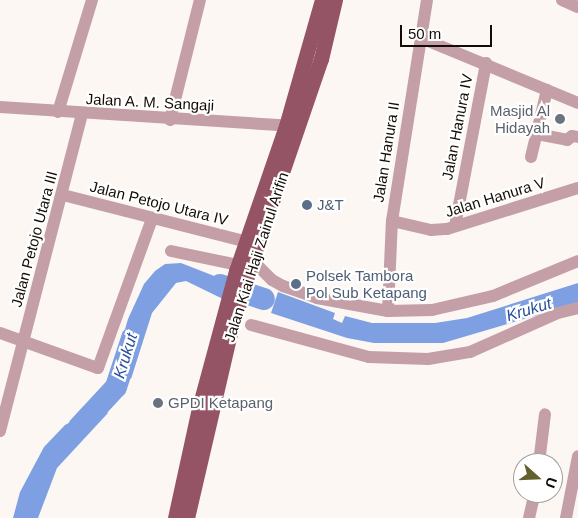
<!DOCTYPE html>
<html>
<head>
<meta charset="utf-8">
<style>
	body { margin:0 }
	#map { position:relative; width:578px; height:518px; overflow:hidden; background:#fcf7f3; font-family:Arial,sans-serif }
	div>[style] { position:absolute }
	.water>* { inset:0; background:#7ea0e2 }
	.river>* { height:22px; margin:-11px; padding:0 11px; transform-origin:11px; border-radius:11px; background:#7ea0e2 }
	.minor>* { height:12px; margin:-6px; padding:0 6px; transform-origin:6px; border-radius:6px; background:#c59fa7 }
	.major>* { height:15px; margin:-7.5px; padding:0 7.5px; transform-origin:7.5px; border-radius:7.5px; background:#955465 }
	.dots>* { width:14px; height:14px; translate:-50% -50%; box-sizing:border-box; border:2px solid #fff; border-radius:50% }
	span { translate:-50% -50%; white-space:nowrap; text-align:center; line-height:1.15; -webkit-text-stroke:4.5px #fff; paint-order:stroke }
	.street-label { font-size:15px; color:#140d06 }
	.worship-label { font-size:15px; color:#5b616d }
	.right { translate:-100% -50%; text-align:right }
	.left { translate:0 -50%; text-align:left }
	.service-label { font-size:15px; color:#4e5e75 }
	.water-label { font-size:16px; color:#294f9d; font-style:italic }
	.north { position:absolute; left:513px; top:453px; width:50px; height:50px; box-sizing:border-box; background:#fff; border:1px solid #a19e9b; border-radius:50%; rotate:110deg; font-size:14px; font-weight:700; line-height:20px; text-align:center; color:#140d06 }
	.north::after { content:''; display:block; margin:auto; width:18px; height:22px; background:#62602d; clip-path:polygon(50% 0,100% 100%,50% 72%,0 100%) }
	.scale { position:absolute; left:400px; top:25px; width:92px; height:22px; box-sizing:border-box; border:2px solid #140d06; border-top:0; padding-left:6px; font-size:15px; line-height:18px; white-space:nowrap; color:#140d06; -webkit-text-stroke:4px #fff; paint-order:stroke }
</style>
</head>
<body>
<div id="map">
	<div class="water">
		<i style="clip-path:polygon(181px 263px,227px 281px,223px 299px,186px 281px,176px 283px,152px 313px,131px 379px,116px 360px,128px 319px,144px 284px,155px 271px,165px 264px)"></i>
		<i style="clip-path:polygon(578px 283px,578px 303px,443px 343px,374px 343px,347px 338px,271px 313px,278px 292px,335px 313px,333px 319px,342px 323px,345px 316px,372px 323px,435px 323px,467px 318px)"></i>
		<i style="clip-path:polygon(96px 402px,108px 413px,57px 468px,38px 518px,13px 518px,20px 492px,44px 447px,65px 425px,86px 414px)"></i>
	</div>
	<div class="river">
		<i style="left:220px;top:285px;width:46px;rotate:17.7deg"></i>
		<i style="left:79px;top:427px;width:54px;rotate:-47.2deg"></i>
		<i style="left:116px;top:387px;width:52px;rotate:-71.9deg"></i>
	</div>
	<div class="minor">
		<i style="left:562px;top:0;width:17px;rotate:24deg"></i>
		<i style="left:421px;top:38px;width:170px;rotate:22.5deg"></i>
		<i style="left:0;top:107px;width:295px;rotate:3.7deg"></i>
		<i style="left:58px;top:112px;width:117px;rotate:-73.1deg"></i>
		<i style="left:170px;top:120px;width:124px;rotate:-76deg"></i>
		<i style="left:537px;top:134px;width:31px;rotate:11deg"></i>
		<i style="left:567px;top:140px;width:6px;rotate:-39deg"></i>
		<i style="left:572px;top:136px;width:6px;rotate:9deg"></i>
		<i style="left:531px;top:157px;width:69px;rotate:-76.6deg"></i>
		<i style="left:63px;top:195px;width:190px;rotate:14.3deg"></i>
		<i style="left:392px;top:221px;width:40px;rotate:13deg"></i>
		<i style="left:431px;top:230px;width:16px;rotate:-4deg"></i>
		<i style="left:447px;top:229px;width:137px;rotate:-17.4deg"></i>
		<i style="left:455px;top:226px;width:166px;rotate:-79.2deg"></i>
		<i style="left:171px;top:251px;width:68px;rotate:11.8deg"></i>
		<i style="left:252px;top:260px;width:28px;rotate:45deg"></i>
		<i style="left:272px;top:280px;width:13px;rotate:29deg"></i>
		<i style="left:283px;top:286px;width:36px;rotate:19deg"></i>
		<i style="left:317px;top:298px;width:72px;rotate:10.4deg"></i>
		<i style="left:388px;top:311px;width:44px;rotate:-1.3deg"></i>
		<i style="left:432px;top:310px;width:63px;rotate:-12.9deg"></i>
		<i style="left:493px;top:296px;width:92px;rotate:-22.4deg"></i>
		<i style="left:388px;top:311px;width:90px;rotate:-87.5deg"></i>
		<i style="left:392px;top:221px;width:224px;rotate:-81deg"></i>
		<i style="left:251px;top:325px;width:122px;rotate:15.2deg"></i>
		<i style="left:369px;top:357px;width:59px;rotate:1.9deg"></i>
		<i style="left:428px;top:359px;width:43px;rotate:-9.5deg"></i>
		<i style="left:470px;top:352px;width:96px;rotate:-23.9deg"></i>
		<i style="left:558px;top:313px;width:21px;rotate:-14deg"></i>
		<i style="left:0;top:333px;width:104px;rotate:19.7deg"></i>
		<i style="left:98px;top:368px;width:158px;rotate:-70.1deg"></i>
		<i style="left:0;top:431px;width:327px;rotate:-75.5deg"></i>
		<i style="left:539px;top:463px;width:49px;rotate:-83deg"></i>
		<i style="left:529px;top:518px;width:26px;rotate:-77deg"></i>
		<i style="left:566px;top:518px;width:63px;rotate:-79deg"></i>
	</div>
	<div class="major">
		<i style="left:175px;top:518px;width:113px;rotate:-77.7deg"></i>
		<i style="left:199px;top:408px;width:142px;rotate:-74.9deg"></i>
		<i style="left:236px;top:271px;width:153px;rotate:-71deg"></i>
		<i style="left:286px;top:126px;width:131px;rotate:-74.1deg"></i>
		<i style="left:187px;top:518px;width:186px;rotate:-76.9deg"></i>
		<i style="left:229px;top:337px;width:80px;rotate:-73.4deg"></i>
		<i style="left:252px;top:260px;width:213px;rotate:-71.1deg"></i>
		<i style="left:321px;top:59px;width:61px;rotate:-76.7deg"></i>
	</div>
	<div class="dots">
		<i style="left:560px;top:119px;background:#6b7280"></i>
		<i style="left:307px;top:205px;background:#5c6f8a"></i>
		<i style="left:296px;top:284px;background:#5c6f8a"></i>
		<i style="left:158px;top:403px;background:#6b7280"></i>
	</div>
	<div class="street-label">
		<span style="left:150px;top:102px;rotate:3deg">Jalan A. M. Sangaji</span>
		<span style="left:457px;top:127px;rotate:-79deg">Jalan Hanura IV</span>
		<span style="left:386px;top:152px;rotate:-81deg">Jalan Hanura II</span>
		<span style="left:495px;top:197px;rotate:-17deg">Jalan Hanura V</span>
		<span style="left:159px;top:203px;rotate:14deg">Jalan Petojo Utara IV</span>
		<span style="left:34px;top:239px;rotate:-75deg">Jalan Petojo Utara III</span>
		<span style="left:256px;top:257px;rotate:-72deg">Jalan Kiai Haji Zainul Arifin</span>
	</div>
	<div class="worship-label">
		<span class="right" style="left:550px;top:119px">Masjid Al<br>Hidayah</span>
		<span class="left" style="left:168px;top:403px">GPDI Ketapang</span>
	</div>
	<div class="service-label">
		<span class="left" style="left:317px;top:205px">J&amp;T</span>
		<span class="left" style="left:306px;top:284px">Polsek Tambora<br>Pol Sub Ketapang</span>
	</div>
	<div class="water-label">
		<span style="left:529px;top:310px;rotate:-17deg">Krukut</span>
		<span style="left:126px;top:356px;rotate:-73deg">Krukut</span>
	</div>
	<div class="north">U</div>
	<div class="scale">50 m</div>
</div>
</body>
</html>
